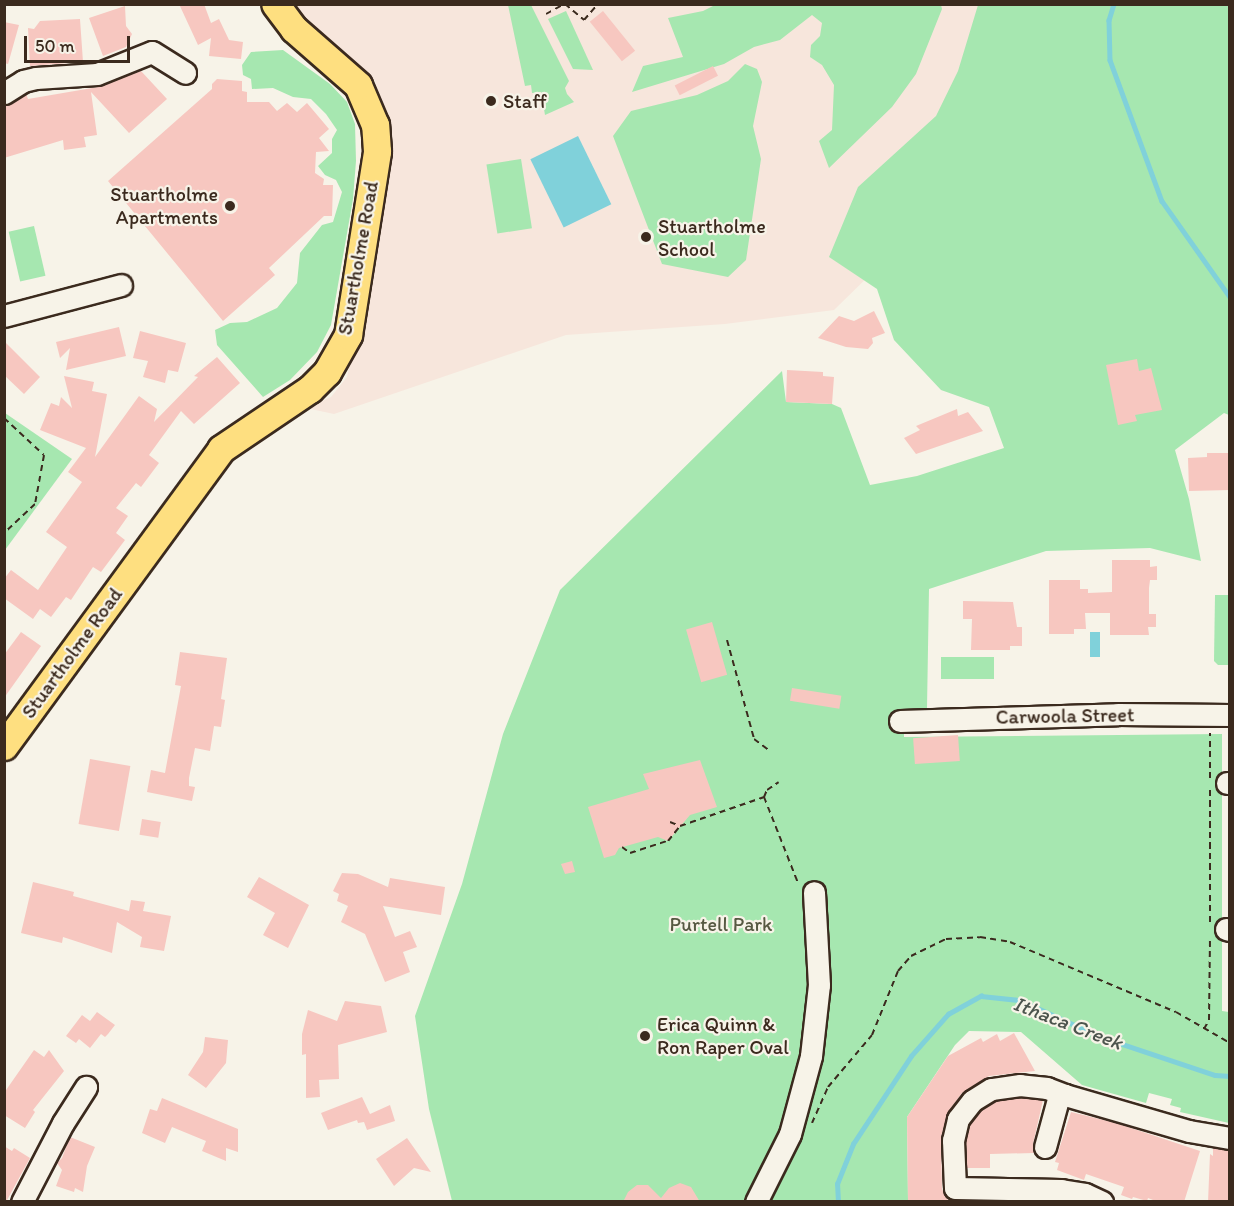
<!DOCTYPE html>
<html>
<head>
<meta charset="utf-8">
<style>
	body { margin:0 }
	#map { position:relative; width:1234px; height:1206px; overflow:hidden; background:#f7f3e8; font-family:Itim,sans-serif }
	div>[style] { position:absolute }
	.built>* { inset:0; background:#f7e6dc }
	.green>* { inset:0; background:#a6e7b0; transform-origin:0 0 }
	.water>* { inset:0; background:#80d1da; transform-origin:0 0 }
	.stream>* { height:4.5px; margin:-2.25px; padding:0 2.25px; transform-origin:2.25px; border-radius:2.25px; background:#80d1da }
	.building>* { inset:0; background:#f7c7c0; transform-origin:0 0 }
	.path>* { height:2px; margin-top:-1px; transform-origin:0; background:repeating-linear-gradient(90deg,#3b2a1e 0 6px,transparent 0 10.5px) }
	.roads { filter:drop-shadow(2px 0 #3b2a1e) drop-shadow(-2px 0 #3b2a1e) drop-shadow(0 2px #3b2a1e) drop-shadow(0 -2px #3b2a1e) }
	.minor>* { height:21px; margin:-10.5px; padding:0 10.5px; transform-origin:10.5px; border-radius:10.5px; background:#f7f3e8 }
	.major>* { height:27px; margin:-13.5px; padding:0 13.5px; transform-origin:13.5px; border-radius:13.5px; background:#fedf80 }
	.dots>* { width:16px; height:16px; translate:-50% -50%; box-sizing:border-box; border:3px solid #f7f3e8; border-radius:50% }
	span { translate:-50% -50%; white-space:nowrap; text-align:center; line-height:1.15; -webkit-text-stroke:4.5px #f7f3e8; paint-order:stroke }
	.poi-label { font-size:20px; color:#3b2a1e }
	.left { translate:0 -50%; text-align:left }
	.right { translate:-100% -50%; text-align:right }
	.street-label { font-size:20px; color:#3b2a1e }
	.park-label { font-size:20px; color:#565942 }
	.water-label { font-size:21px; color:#4c544d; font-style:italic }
	.frame { position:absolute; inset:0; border:6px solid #3b2a1e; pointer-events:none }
	.scale { position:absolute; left:24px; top:36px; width:106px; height:27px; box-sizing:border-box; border:3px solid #3b2a1e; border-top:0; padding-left:8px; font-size:18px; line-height:21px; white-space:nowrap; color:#3b2a1e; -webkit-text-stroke:4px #f7f3e8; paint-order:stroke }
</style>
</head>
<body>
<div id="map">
	<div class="built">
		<i style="clip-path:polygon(287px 5px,1079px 5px,878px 267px,834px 310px,725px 324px,566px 335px,334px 414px,306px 408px,331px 397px,347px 377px,383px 208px,390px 159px,387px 117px,375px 81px,352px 60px,322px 41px)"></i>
	</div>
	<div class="green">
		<i style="clip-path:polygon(508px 5px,531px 5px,569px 81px,565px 88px,567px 94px,574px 102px,545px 115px,541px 92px,532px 93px,531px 85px,525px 86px)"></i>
		<i style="clip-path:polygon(715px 5px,941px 5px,942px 9px,916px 74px,892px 107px,829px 168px,819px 141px,832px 130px,834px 85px,822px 65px,810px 57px,811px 45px,820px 36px,822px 23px,812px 15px,780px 40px,754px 47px,724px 64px,632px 92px,643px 66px,683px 57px,668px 18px,703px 11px)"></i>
		<i style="clip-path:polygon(978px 5px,1229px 5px,1229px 415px,1224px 413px,1175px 450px,1189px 499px,1201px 561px,1150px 548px,1046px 551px,929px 589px,927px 708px,904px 716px,904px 737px,1222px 734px,1222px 1011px,1229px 1012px,1229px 1123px,1180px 1112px,1181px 1108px,1170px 1105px,1172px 1099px,1149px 1093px,1146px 1103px,1082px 1085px,1021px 1032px,969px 1031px,955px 1045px,907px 1117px,908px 1201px,452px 1201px,429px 1109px,415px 1016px,462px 884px,503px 734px,560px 590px,782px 371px,786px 402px,832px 404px,841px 408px,870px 485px,917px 476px,1004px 448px,989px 407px,941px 390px,894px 340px,877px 289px,829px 257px,858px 187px,936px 116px,958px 71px)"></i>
		<i style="clip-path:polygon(566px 11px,593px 70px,573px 69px,548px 19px)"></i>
		<i style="clip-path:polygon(283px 50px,330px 84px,347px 102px,355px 124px,356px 161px,353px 199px,331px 325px,317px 352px,290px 380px,263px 397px,217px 345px,215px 330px,230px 323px,247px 322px,277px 308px,297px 283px,300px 253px,322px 225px,333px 222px,342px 192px,336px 180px,325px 175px,318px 166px,332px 153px,332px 139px,337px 130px,326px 114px,311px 99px,293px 97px,273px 88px,252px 89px,251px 79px,243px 75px,242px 65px,251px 52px)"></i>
		<i style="clip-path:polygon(745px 64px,757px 69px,762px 82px,753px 126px,761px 159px,746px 260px,728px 277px,662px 264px,613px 136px,631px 111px,697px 95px,728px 81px)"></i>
		<i style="left:521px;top:159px;width:70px;height:35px;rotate:81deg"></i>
		<i style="left:34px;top:226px;width:51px;height:26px;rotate:77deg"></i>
		<i style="clip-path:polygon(5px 413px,72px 459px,5px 550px)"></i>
		<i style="clip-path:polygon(1215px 595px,1229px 595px,1229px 665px,1218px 665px,1214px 661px)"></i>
		<i style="left:941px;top:657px;width:53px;height:22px"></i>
	</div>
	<div class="water">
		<i style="left:578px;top:136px;width:76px;height:53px;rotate:64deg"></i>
		<i style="left:1090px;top:632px;width:10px;height:25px"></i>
	</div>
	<div class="stream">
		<i style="left:1114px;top:4px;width:17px;rotate:107deg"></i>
		<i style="left:1109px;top:20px;width:40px;rotate:88.6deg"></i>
		<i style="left:1110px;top:60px;width:150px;rotate:69.8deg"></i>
		<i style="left:1162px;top:201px;width:118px;rotate:54.7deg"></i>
		<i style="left:838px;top:1202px;width:18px;rotate:-93deg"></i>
		<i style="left:837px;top:1184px;width:43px;rotate:-68.2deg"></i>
		<i style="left:853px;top:1144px;width:105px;rotate:-56.6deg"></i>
		<i style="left:911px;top:1056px;width:56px;rotate:-48.6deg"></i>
		<i style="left:948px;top:1014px;width:38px;rotate:-29deg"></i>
		<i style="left:981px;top:996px;width:39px;rotate:6deg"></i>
		<i style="left:1020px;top:1000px;width:89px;rotate:24.6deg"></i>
		<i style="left:1101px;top:1037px;width:120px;rotate:18.4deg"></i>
		<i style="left:1215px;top:1075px;width:15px;rotate:4deg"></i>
	</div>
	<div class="building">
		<i style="clip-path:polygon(179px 4px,204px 4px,211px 23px,219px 19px,229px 40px,243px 42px,241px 59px,209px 56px,211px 38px,198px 45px)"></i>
		<i style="clip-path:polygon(125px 6px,126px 26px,132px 34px,126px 47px,103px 56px,89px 18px)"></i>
		<i style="left:603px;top:11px;width:51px;height:17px;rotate:51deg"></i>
		<i style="clip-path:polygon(80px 19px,83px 62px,30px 66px,28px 28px,34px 29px,40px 21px)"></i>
		<i style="clip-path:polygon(4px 22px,19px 25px,8px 64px,4px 63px)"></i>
		<i style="left:713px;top:66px;width:11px;height:43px;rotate:63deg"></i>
		<i style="clip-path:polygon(141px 71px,167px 99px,129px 133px,91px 92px,97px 135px,84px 137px,86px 147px,64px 150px,63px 140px,4px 158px,4px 106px,26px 94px,28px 99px,98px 87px)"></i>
		<i style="clip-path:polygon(217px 79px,242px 81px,242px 91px,247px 92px,247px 102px,269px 102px,277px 111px,287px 103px,297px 112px,307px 103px,329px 129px,319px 138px,329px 151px,316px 152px,315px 173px,324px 179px,323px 185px,333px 185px,332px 216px,324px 216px,269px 268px,275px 275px,223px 321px,108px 181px,212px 89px,212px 84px)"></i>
		<i style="clip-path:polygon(874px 311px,885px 333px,872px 338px,873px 343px,868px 349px,846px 347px,818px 338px,839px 316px,854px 321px)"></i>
		<i style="clip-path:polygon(119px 327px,126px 356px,66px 370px,70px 348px,60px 358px,56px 342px)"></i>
		<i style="clip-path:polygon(140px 331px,186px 343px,178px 372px,168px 370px,165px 383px,143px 377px,148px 361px,133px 358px)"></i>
		<i style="clip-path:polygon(4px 341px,40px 377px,24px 394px,4px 375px)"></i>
		<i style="clip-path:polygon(217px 357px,240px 383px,194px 424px,181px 411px,149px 455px,159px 463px,141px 487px,136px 483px,116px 508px,128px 516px,116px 533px,125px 540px,101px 572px,93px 567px,71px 600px,66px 597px,51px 617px,40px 609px,33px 619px,4px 598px,4px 579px,11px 570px,38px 590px,67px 547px,46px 532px,82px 482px,68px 472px,86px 448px,40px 430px,51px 403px,59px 406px,61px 397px,72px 408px,64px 376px,94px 382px,92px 391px,107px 394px,95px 457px,139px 396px,157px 409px,154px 422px,198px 377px,194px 376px)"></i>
		<i style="clip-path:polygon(1137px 359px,1139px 371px,1151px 368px,1162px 410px,1135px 415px,1137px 421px,1118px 425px,1106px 365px)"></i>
		<i style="clip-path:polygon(787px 370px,823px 372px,823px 376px,834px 377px,832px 404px,786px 402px)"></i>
		<i style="clip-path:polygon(957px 409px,958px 416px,968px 412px,983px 431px,916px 454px,904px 438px,920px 430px,916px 426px)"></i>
		<i style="clip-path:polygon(1207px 453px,1230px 453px,1230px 490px,1189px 491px,1188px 458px,1207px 457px)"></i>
		<i style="clip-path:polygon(1112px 560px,1150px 560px,1150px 567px,1157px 566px,1157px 580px,1150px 580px,1149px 588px,1149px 614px,1156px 614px,1156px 627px,1148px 627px,1149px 635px,1110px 635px,1110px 613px,1085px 613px,1086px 629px,1074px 629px,1074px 634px,1049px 634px,1049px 580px,1080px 580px,1080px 589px,1088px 589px,1088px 593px,1112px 592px)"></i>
		<i style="clip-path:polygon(963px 601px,1013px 602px,1017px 627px,1022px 627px,1022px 646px,1010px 646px,1010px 650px,971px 650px,972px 619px,963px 619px)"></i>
		<i style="left:712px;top:622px;width:55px;height:27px;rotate:74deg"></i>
		<i style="clip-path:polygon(21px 632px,41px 646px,4px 698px,4px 655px)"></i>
		<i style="clip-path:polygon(180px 652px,227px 658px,221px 699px,225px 700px,221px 727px,214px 726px,210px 751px,195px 748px,189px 778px,189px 786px,195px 787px,192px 801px,147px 792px,151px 770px,165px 773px,181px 686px,175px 685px)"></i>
		<i style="left:792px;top:688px;width:50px;height:13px;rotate:9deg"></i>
		<i style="left:958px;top:735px;width:26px;height:45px;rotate:86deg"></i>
		<i style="left:90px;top:759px;width:41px;height:66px;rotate:10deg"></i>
		<i style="clip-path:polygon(700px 760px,717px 807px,690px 815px,668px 841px,658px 837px,619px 848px,615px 855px,604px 858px,588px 807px,649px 789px,643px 774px)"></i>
		<i style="left:142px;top:819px;width:19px;height:16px;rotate:9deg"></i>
		<i style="clip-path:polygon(572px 861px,575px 872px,565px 874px,561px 864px)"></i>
		<i style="clip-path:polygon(342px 873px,358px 874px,388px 887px,390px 878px,445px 887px,441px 915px,383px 906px,395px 937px,410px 931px,417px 947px,403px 952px,410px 972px,385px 982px,365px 934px,341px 922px,348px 906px,337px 901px,339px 894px,333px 891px)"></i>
		<i style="clip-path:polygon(259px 877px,309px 905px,288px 948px,263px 935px,275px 913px,247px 897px)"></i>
		<i style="clip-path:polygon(33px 882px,74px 892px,73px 896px,129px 911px,131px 900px,145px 902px,143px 911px,171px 916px,164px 951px,140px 947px,142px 937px,117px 922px,112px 953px,63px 937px,62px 943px,21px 933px)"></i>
		<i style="clip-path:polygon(345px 1001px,381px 1006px,387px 1032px,338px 1045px,339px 1079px,319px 1080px,320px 1097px,306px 1098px,306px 1054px,302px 1055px,302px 1034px,308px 1010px,337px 1021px)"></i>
		<i style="clip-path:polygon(97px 1012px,115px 1025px,108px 1034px,105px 1037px,101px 1034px,90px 1048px,79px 1039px,76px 1043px,66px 1036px,82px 1015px,90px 1021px)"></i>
		<i style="clip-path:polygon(1014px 1033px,1035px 1071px,989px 1076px,962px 1093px,948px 1112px,941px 1137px,942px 1189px,949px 1202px,908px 1202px,907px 1117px,948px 1056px,981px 1038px,983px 1042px,997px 1034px,1000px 1041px)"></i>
		<i style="clip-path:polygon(205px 1037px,228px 1040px,226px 1063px,206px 1088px,188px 1075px,203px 1052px)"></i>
		<i style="clip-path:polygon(34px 1050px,44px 1057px,49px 1050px,64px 1071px,33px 1110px,35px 1112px,25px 1128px,4px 1115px,4px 1093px)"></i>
		<i style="clip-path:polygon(362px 1097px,370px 1114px,390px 1105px,395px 1121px,367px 1130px,364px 1122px,358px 1123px,357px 1120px,328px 1130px,321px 1113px)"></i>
		<i style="clip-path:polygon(162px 1098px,238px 1129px,238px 1152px,226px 1148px,226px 1161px,202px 1151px,206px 1141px,172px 1127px,165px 1143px,142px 1133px,150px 1109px,157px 1111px)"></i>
		<i style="clip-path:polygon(1020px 1098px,1043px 1100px,1033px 1144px,1034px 1153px,990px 1154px,990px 1168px,967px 1168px,966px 1141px,970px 1125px,981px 1111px,995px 1101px)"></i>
		<i style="clip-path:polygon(1071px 1112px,1116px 1123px,1200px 1151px,1184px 1202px,1158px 1202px,1148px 1198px,1147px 1201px,1133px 1197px,1132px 1199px,1121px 1195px,1124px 1187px,1086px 1174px,1084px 1180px,1057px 1170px,1059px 1163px,1055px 1162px)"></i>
		<i style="clip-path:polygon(70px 1137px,95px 1147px,87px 1166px,83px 1192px,75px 1188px,74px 1192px,56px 1186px,62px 1170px,57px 1163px,62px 1158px)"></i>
		<i style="clip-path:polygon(407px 1138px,431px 1172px,414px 1168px,394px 1186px,376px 1159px)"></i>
		<i style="clip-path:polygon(4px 1146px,12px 1151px,14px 1148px,30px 1158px,6px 1202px)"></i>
		<i style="clip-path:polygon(1213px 1148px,1230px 1150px,1230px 1202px,1208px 1202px,1210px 1154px,1213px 1156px)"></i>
		<i style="clip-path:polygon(680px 1183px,691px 1187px,700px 1202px,623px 1202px,628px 1192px,637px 1185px,648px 1185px,661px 1198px,669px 1188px)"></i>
	</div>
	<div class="path">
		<i style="left:565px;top:4px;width:25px;rotate:40deg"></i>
		<i style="left:584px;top:20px;width:21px;rotate:-49deg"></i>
		<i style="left:546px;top:14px;width:21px;rotate:-29deg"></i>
		<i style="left:4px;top:418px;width:54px;rotate:42.8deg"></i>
		<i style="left:44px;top:455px;width:50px;rotate:100.4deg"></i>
		<i style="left:35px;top:504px;width:42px;rotate:136.9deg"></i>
		<i style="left:727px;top:640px;width:103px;rotate:74.7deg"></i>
		<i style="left:754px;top:739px;width:20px;rotate:37deg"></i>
		<i style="left:1210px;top:778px;width:45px;rotate:-90deg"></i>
		<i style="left:764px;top:797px;width:92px;rotate:68.4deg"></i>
		<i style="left:670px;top:822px;width:11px;rotate:22deg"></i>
		<i style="left:622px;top:847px;width:10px;rotate:37deg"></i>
		<i style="left:630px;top:853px;width:40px;rotate:-18deg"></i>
		<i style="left:668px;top:841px;width:19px;rotate:-51deg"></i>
		<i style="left:680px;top:826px;width:89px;rotate:-19deg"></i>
		<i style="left:764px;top:797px;width:8px;rotate:-67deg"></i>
		<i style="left:767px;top:790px;width:14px;rotate:-34deg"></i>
		<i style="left:1210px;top:922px;width:132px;rotate:-90deg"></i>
		<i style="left:1204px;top:1029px;width:10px;rotate:-61deg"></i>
		<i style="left:1209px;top:1020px;width:83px;rotate:-89.3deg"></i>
		<i style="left:812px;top:1123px;width:39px;rotate:-66deg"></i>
		<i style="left:828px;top:1087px;width:68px;rotate:-49.8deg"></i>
		<i style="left:872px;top:1035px;width:69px;rotate:-67.9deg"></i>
		<i style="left:898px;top:971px;width:20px;rotate:-49deg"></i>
		<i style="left:911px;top:956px;width:39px;rotate:-26deg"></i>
		<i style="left:946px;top:939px;width:34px;rotate:-3deg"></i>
		<i style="left:980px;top:937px;width:30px;rotate:9deg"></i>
		<i style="left:1010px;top:942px;width:180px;rotate:22.9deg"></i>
		<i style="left:1176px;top:1012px;width:62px;rotate:29.9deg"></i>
	</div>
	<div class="roads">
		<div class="minor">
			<i style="left:4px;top:93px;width:22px;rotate:-32deg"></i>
			<i style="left:23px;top:81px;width:13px;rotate:-13deg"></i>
			<i style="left:36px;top:78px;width:61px;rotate:-3.8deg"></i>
			<i style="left:97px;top:74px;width:59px;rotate:-21.8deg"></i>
			<i style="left:152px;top:52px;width:39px;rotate:32deg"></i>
			<i style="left:4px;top:316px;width:121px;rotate:-14.8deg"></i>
			<i style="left:900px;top:721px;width:218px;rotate:-1.8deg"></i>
			<i style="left:1118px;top:714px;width:112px;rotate:0.5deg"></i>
			<i style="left:1227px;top:783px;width:3px"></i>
			<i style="left:1226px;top:929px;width:4px;rotate:14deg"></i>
			<i style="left:1065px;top:1095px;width:19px;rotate:-159deg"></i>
			<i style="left:1047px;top:1088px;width:27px;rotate:-174deg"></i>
			<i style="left:1020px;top:1085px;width:29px;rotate:172deg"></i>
			<i style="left:991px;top:1089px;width:22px;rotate:148deg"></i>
			<i style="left:972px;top:1101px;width:23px;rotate:128deg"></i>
			<i style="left:958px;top:1119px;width:22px;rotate:103deg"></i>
			<i style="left:953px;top:1140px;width:48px;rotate:87.6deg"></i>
			<i style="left:955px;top:1188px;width:106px;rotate:1.1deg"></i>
			<i style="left:1061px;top:1190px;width:24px;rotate:9deg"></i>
			<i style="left:1085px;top:1194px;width:19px;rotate:25deg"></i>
			<i style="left:1045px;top:1147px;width:50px;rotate:-74.8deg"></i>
			<i style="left:1058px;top:1099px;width:8px;rotate:-30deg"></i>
			<i style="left:1065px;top:1095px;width:129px;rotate:16.2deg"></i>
			<i style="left:1189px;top:1131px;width:42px;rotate:9.7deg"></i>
			<i style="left:22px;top:1202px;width:89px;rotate:-62.6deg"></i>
			<i style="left:63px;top:1123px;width:43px;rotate:-57.4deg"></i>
			<i style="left:756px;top:1202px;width:76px;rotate:-63.4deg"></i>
			<i style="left:790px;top:1134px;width:81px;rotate:-74.9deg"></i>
			<i style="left:811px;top:1056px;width:71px;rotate:-83.6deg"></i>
			<i style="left:819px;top:985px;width:93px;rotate:-93.1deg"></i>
		</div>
		<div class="major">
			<i style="left:4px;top:746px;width:368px;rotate:-53.8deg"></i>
			<i style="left:221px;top:449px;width:107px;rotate:-34deg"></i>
			<i style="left:310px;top:389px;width:24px;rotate:-45deg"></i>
			<i style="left:327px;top:372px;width:43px;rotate:-60.4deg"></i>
			<i style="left:348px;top:335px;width:186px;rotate:-81deg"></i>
			<i style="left:377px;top:151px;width:26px;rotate:-94deg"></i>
			<i style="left:375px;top:125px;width:43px;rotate:-113deg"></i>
			<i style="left:358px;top:85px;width:85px;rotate:-138.8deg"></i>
			<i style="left:294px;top:29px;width:31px;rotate:-127deg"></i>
		</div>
	</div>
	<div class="dots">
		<i style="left:491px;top:101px;background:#3b2a1e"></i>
		<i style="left:230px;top:206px;background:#3b2a1e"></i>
		<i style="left:646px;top:237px;background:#3b2a1e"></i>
		<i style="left:645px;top:1036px;background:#3b2a1e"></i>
	</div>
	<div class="poi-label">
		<span class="left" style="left:503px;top:101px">Staff</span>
		<span class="right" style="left:218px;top:206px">Stuartholme<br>Apartments</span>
		<span class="left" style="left:658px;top:238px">Stuartholme<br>School</span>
		<span class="left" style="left:657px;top:1036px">Erica Quinn &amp;<br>Ron Raper Oval</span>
	</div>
	<div class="street-label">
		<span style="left:358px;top:258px;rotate:-80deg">Stuartholme Road</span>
		<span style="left:72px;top:653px;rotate:-54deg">Stuartholme Road</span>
		<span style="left:1065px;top:716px;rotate:-1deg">Carwoola Street</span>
	</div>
	<div class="park-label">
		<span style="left:721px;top:924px">Purtell Park</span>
	</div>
	<div class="water-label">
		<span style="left:1068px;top:1023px;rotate:21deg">Ithaca Creek</span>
	</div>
	<div class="frame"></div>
	<div class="scale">50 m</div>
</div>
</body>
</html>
